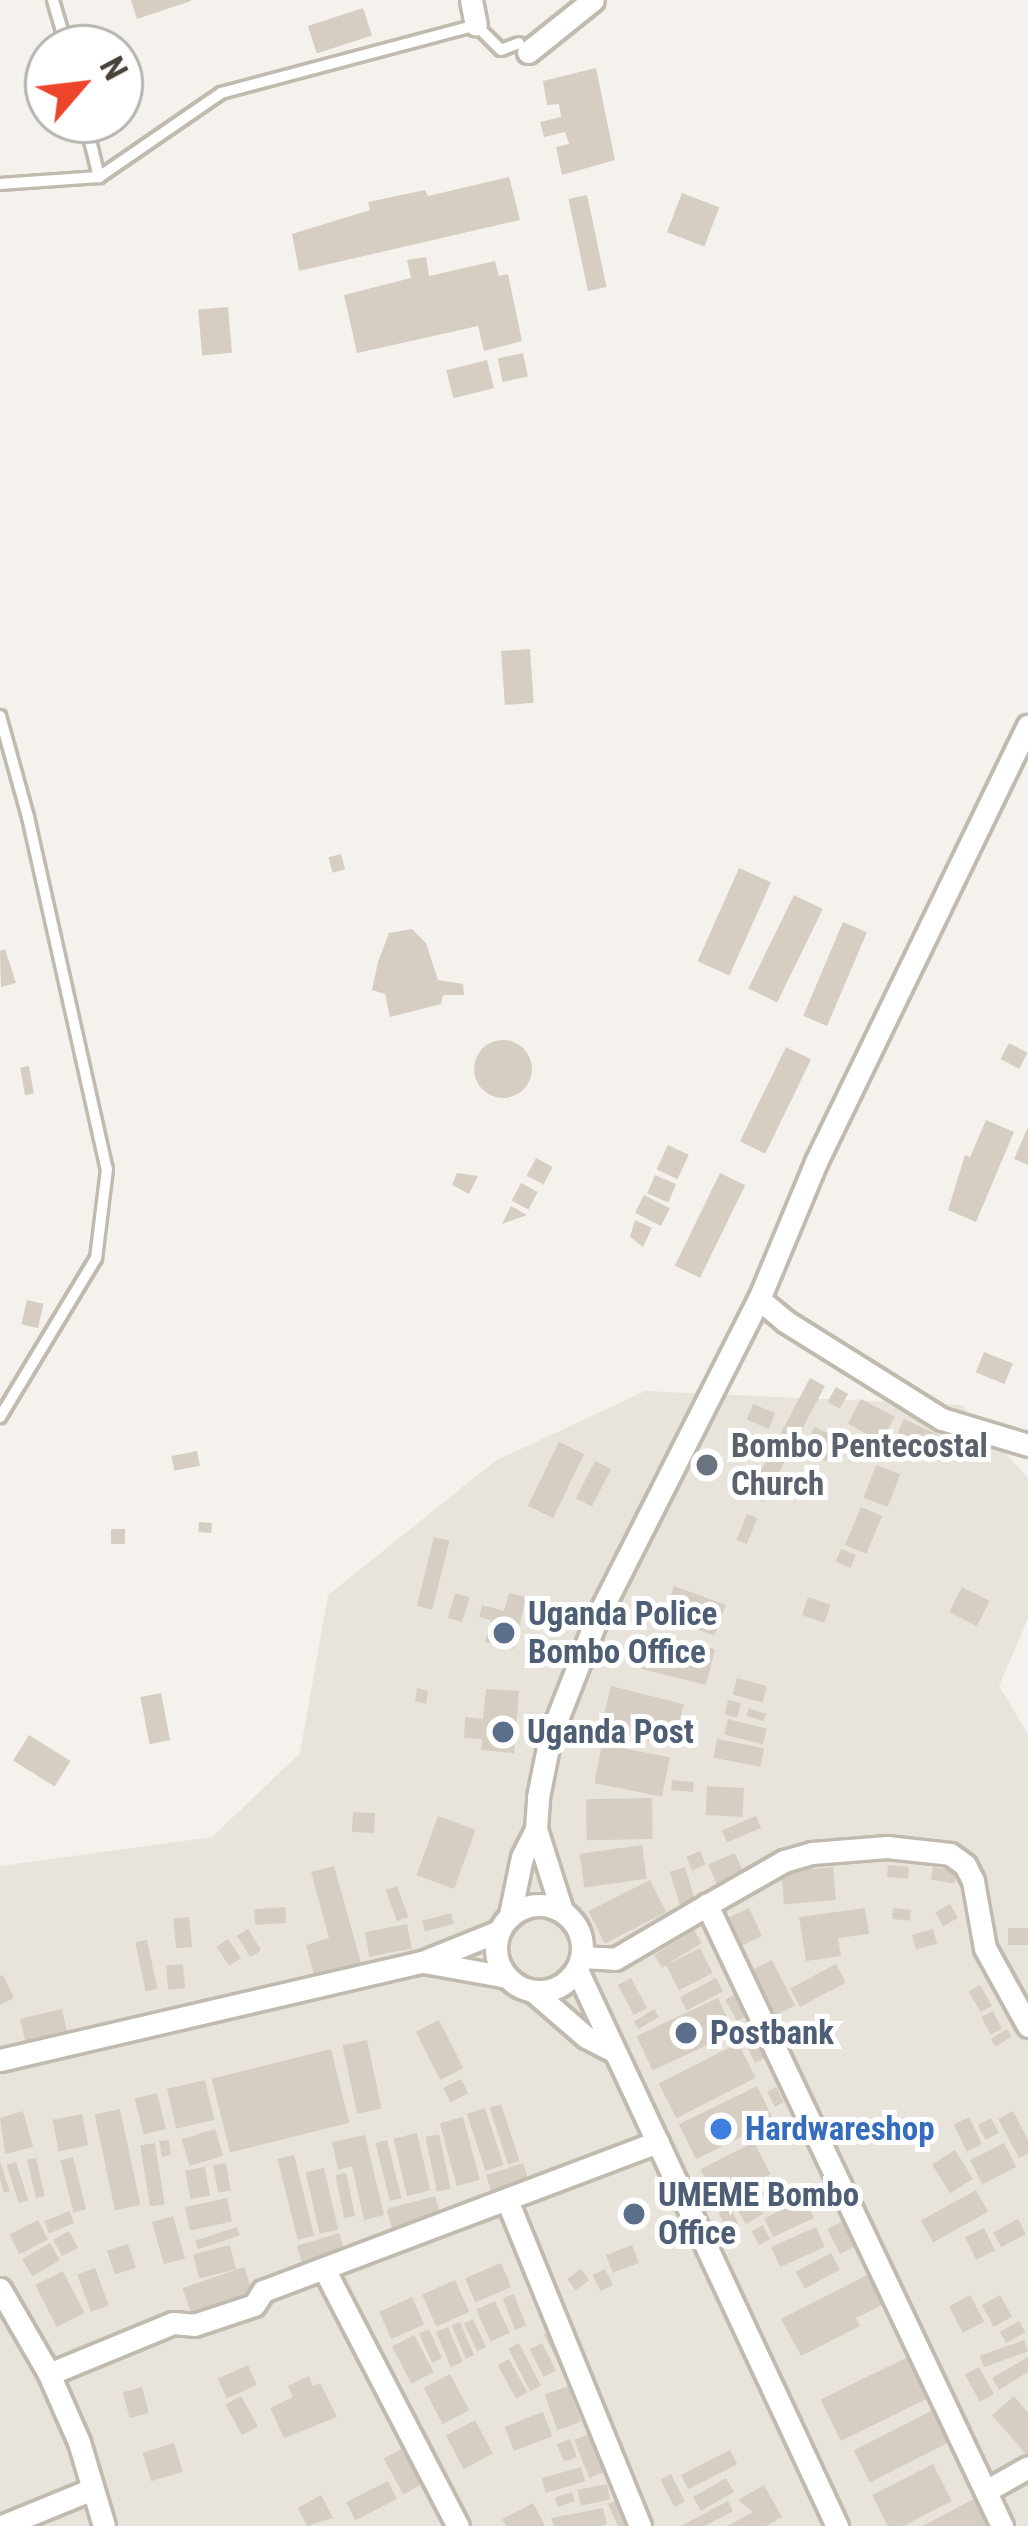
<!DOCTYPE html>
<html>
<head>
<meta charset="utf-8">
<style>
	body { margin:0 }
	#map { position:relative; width:1028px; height:2526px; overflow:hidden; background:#f5f2ed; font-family:"Roboto Condensed",sans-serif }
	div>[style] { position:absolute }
	.residential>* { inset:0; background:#e9e4db }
	.building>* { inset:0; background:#d6cec2; transform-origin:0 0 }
	.round { border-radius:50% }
	.roads { filter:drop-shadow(3px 0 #c0baaf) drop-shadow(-3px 0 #c0baaf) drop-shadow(0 3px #c0baaf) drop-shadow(0 -3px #c0baaf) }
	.lane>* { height:10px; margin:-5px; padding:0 5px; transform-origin:5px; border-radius:5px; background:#fff }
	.street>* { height:21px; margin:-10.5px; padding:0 10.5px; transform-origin:10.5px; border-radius:10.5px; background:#fff }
	.street>.ring { margin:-10.5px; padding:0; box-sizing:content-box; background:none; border:21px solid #fff; border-radius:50% }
	.dots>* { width:33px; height:33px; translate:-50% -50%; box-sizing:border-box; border:6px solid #fff; border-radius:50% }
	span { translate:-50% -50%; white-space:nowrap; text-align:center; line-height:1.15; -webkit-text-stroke:10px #fff; paint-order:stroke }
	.worship-label { font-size:33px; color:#5b616d; font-weight:700 }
	.left { translate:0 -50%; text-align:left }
	.service-label { font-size:33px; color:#4e5e75; font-weight:700 }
	.shop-label { font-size:33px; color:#366cbe; font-weight:700 }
	.north { position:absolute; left:24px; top:24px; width:120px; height:120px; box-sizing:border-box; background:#fff; border:3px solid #b7b4b0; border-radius:50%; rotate:62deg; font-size:33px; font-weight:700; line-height:48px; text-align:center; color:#4a433a }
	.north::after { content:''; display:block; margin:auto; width:42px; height:54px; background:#ed442c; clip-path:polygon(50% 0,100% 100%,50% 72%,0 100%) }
</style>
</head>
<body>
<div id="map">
	<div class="residential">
		<i style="clip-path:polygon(645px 1391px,962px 1405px,1028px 1478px,1028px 1618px,999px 1686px,1028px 1734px,1028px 2526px,0 2526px,0 1866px,212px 1837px,300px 1753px,328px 1595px,495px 1461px)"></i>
	</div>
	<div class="building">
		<i style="clip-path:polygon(131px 0,191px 0,191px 1px,137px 19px)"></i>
		<i style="left:363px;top:8px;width:29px;height:58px;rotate:72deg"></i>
		<i style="clip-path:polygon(596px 68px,615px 160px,562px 175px,556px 147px,569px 144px,565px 132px,544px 137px,540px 122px,561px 117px,559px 104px,547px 105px,543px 81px)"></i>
		<i style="clip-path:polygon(509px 177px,520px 220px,299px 271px,292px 234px,370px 210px,368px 202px,425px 190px,428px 196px)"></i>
		<i style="left:682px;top:193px;width:40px;height:42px;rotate:21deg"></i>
		<i style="left:587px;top:195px;width:94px;height:19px;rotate:78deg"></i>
		<i style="clip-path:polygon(426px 257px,429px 276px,495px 261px,499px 276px,508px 274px,522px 341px,484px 351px,478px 326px,357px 353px,344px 295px,411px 278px,407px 260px)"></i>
		<i style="left:228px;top:307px;width:46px;height:30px;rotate:85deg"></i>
		<i style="left:523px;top:353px;width:24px;height:26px;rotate:78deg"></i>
		<i style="left:487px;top:360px;width:29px;height:42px;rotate:76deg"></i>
		<i style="left:530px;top:649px;width:54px;height:29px;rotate:86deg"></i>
		<i style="left:341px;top:854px;width:16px;height:13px;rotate:75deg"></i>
		<i style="left:739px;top:868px;width:35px;height:102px;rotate:24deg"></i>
		<i style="left:794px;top:895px;width:32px;height:104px;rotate:26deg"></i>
		<i style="left:843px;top:922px;width:26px;height:102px;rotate:23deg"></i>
		<i style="clip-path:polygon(412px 929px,426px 943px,438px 980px,463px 984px,464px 995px,443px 995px,441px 1004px,390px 1017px,385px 994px,372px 990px,378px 962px,389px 933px)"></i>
		<i style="clip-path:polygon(5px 949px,16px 983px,1px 987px,0 951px)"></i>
		<i class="round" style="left:474px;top:1040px;width:58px;height:58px"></i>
		<i style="left:1009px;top:1043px;width:21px;height:18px;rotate:28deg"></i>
		<i style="left:786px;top:1047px;width:28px;height:105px;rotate:26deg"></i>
		<i style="left:29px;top:1066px;width:28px;height:9px;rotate:80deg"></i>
		<i style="clip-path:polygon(986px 1120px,1014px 1132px,976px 1222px,948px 1210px,965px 1155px,970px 1157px)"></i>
		<i style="clip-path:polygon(1028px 1127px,1028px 1165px,1014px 1159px)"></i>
		<i style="left:668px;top:1145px;width:23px;height:27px;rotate:25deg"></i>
		<i style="left:536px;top:1158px;width:19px;height:20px;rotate:28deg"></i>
		<i style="clip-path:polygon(457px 1173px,478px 1176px,469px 1194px,452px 1185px)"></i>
		<i style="left:720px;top:1173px;width:28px;height:103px;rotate:26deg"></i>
		<i style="left:655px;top:1175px;width:23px;height:20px;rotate:23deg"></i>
		<i style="left:521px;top:1183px;width:19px;height:20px;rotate:28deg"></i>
		<i style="left:644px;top:1195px;width:29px;height:20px;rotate:27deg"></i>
		<i style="clip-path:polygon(511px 1206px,527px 1215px,502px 1224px)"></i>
		<i style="clip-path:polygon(635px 1220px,652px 1228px,643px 1247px,630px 1237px)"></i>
		<i style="left:27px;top:1300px;width:17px;height:25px;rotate:13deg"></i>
		<i style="left:984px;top:1352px;width:31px;height:22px;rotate:22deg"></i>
		<i style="left:810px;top:1378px;width:17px;height:131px;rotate:28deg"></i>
		<i style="left:836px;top:1387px;width:14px;height:17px;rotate:30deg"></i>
		<i style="left:861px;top:1399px;width:38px;height:28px;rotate:28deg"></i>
		<i style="left:753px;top:1404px;width:24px;height:17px;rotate:22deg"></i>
		<i style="left:904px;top:1419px;width:52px;height:15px;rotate:25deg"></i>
		<i style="left:814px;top:1427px;width:25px;height:27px;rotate:23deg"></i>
		<i style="left:743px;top:1430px;width:17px;height:25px;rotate:25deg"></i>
		<i style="left:559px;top:1442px;width:28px;height:71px;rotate:26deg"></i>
		<i style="left:962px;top:1445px;width:15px;height:13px;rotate:20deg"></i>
		<i style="left:197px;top:1451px;width:15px;height:26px;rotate:79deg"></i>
		<i style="left:595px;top:1461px;width:18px;height:42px;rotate:27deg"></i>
		<i style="left:876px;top:1465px;width:26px;height:35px;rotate:21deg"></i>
		<i style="left:861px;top:1507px;width:23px;height:41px;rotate:23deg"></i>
		<i style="left:747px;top:1514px;width:11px;height:28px;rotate:22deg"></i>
		<i style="left:199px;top:1522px;width:13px;height:10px;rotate:4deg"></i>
		<i style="left:111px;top:1529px;width:14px;height:15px"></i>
		<i style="left:434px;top:1537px;width:16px;height:71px;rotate:14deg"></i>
		<i style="left:841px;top:1549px;width:16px;height:14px;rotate:22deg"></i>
		<i style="left:674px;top:1586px;width:55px;height:33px;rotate:20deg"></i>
		<i style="left:962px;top:1587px;width:31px;height:28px;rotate:27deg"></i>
		<i style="left:455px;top:1593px;width:15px;height:26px;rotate:16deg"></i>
		<i style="clip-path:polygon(509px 1593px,526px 1597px,514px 1649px,485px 1642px,491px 1620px,479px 1617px,482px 1605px,504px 1611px)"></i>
		<i style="left:808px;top:1597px;width:24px;height:19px;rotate:19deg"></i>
		<i style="left:650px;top:1633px;width:67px;height:37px;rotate:14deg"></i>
		<i style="left:737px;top:1678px;width:31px;height:17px;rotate:15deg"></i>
		<i style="left:611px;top:1686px;width:75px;height:44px;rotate:14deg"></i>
		<i style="clip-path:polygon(417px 1688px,428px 1691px,426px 1704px,415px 1701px)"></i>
		<i style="clip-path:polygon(486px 1689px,519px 1691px,514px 1753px,481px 1750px,482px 1739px,464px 1738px,465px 1717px,483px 1719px)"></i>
		<i style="left:161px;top:1693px;width:48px;height:21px;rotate:79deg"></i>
		<i style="left:728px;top:1700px;width:13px;height:15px;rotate:13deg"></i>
		<i style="left:749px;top:1708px;width:18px;height:8px;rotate:19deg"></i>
		<i style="left:728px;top:1719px;width:40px;height:16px;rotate:14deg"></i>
		<i style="left:29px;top:1735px;width:49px;height:30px;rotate:32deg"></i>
		<i style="left:717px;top:1739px;width:48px;height:19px;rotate:11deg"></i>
		<i style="left:602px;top:1744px;width:69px;height:40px;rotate:11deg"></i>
		<i style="left:672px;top:1780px;width:22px;height:10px;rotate:5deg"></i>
		<i style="left:707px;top:1786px;width:37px;height:29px;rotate:3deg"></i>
		<i style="left:652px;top:1798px;width:41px;height:66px;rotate:89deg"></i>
		<i style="left:353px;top:1812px;width:22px;height:20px;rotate:3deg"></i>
		<i style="left:438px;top:1816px;width:40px;height:63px;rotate:20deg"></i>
		<i style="left:756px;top:1816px;width:13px;height:37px;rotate:67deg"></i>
		<i style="left:642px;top:1845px;width:34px;height:63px;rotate:82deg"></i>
		<i style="left:700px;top:1851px;width:15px;height:15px;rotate:67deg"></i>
		<i style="left:735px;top:1853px;width:25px;height:29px;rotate:67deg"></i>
		<i style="left:888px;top:1865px;width:21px;height:12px;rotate:5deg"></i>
		<i style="clip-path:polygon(334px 1866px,361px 1963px,314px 1975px,306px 1945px,329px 1938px,311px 1872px)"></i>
		<i style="left:685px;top:1867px;width:37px;height:16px;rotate:73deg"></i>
		<i style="left:833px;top:1867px;width:33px;height:52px;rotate:85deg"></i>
		<i style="left:933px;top:1867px;width:24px;height:13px;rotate:9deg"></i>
		<i style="left:650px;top:1880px;width:36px;height:69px;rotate:63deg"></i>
		<i style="left:397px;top:1886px;width:33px;height:12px;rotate:70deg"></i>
		<i style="left:950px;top:1904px;width:16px;height:17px;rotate:60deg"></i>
		<i style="left:285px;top:1907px;width:16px;height:31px;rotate:86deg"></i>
		<i style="left:749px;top:1908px;width:31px;height:28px;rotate:65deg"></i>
		<i style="clip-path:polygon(865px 1908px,869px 1934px,838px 1938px,841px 1956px,806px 1961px,799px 1917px)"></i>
		<i style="left:893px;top:1908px;width:18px;height:11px;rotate:6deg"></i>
		<i style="left:451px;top:1913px;width:11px;height:30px;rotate:75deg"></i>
		<i style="left:189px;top:1917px;width:30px;height:16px;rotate:84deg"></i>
		<i style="left:407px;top:1924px;width:25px;height:43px;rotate:79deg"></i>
		<i style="left:1008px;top:1928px;width:20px;height:17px"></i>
		<i style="left:248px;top:1929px;width:25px;height:13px;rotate:58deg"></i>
		<i style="left:933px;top:1929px;width:15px;height:22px;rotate:74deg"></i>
		<i style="left:694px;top:1930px;width:15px;height:47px;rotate:58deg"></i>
		<i style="left:228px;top:1939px;width:23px;height:14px;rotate:56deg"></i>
		<i style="left:147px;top:1940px;width:50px;height:12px;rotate:78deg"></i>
		<i style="left:700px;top:1948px;width:28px;height:38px;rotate:63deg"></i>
		<i style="left:772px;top:1960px;width:51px;height:22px;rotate:63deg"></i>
		<i style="left:183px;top:1964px;width:24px;height:17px;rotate:85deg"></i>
		<i style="left:836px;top:1964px;width:21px;height:52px;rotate:62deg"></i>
		<i style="clip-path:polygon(3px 1975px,14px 1998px,0 2005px,0 1976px)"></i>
		<i style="left:631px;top:1978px;width:34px;height:15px;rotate:62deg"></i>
		<i style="left:716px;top:1978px;width:15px;height:41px;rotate:62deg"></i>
		<i style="left:980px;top:1985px;width:24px;height:13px;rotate:60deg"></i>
		<i style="clip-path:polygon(734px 1995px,745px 2017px,737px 2021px,725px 2000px)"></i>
		<i style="left:718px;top:1998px;width:38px;height:90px;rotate:65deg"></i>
		<i style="left:62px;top:2009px;width:27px;height:43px;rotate:77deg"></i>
		<i style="left:654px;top:2009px;width:9px;height:24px;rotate:58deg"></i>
		<i style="left:993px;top:2011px;width:20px;height:13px;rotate:63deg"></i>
		<i style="left:439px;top:2020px;width:54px;height:26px;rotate:63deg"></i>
		<i style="left:1007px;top:2029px;width:9px;height:19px;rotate:58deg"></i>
		<i style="left:367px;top:2040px;width:70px;height:25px;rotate:78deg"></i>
		<i style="left:756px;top:2041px;width:19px;height:11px;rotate:62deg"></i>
		<i style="left:738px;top:2043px;width:39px;height:89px;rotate:63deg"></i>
		<i style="left:331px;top:2049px;width:76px;height:123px;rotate:76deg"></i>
		<i style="left:461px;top:2079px;width:16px;height:20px;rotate:63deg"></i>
		<i style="left:205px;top:2080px;width:41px;height:39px;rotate:77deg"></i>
		<i style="left:757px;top:2086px;width:39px;height:87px;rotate:64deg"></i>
		<i style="left:776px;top:2087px;width:17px;height:10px;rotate:62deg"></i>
		<i style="left:157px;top:2093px;width:37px;height:23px;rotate:76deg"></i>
		<i style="left:501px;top:2104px;width:60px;height:12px;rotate:72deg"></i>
		<i style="left:485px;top:2108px;width:60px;height:19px;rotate:72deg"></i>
		<i style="left:120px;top:2109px;width:98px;height:26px;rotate:78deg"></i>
		<i style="clip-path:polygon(23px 2111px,33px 2147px,5px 2154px,0 2118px)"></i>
		<i style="clip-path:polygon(1013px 2111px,1028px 2140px,1028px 2154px,1019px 2158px,998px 2119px)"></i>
		<i style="left:82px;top:2114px;width:32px;height:30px;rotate:79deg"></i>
		<i style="left:463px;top:2117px;width:65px;height:24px;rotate:75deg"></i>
		<i style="left:969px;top:2117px;width:30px;height:17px;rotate:64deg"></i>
		<i style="left:991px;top:2118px;width:17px;height:15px;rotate:62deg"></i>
		<i style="left:215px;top:2129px;width:28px;height:35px;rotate:73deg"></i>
		<i style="left:417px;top:2133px;width:59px;height:24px;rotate:77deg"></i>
		<i style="left:439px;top:2134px;width:56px;height:14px;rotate:78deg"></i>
		<i style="clip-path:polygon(365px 2135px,384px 2215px,364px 2220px,352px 2166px,338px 2170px,332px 2142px)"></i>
		<i style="clip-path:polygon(169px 2140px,171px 2155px,162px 2157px,159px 2141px)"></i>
		<i style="left:387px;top:2140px;width:60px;height:12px;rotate:76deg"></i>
		<i style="left:754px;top:2142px;width:36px;height:60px;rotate:63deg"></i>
		<i style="left:155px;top:2143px;width:62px;height:15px;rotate:81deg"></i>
		<i style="left:1004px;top:2143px;width:27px;height:38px;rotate:63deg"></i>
		<i style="left:955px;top:2150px;width:34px;height:27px;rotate:58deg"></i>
		<i style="left:294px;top:2155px;width:83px;height:17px;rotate:76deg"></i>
		<i style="left:73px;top:2157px;width:54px;height:13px;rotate:76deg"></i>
		<i style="left:36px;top:2158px;width:39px;height:9px;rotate:77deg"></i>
		<i style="clip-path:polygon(0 2162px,10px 2191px,4px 2193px,0 2180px)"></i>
		<i style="left:16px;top:2162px;width:40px;height:10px;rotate:72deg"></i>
		<i style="left:226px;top:2163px;width:28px;height:13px;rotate:80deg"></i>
		<i style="left:523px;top:2163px;width:26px;height:39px;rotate:72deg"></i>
		<i style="left:205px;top:2167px;width:29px;height:20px;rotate:80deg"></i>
		<i style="left:324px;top:2168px;width:63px;height:19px;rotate:77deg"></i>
		<i style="left:346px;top:2173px;width:44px;height:11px;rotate:78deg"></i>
		<i style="left:976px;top:2190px;width:25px;height:63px;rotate:61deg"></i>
		<i style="left:752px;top:2195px;width:22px;height:20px;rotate:60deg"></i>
		<i style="left:435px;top:2196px;width:23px;height:50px;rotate:75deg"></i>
		<i style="left:227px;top:2198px;width:24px;height:43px;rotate:78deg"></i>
		<i style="left:805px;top:2199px;width:21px;height:45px;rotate:65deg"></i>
		<i style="left:730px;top:2207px;width:18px;height:13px;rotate:63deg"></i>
		<i style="left:69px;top:2211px;width:13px;height:27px;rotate:67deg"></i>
		<i style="left:173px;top:2216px;width:44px;height:22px;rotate:74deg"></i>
		<i style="left:847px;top:2219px;width:28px;height:22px;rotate:63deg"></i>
		<i style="left:1018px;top:2219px;width:17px;height:28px;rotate:62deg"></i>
		<i style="left:38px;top:2220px;width:22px;height:32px;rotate:63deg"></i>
		<i style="left:763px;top:2225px;width:16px;height:13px;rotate:63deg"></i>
		<i style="left:237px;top:2227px;width:9px;height:44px;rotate:72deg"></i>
		<i style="left:816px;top:2227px;width:22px;height:49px;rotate:66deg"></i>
		<i style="left:984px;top:2228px;width:25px;height:21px;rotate:64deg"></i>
		<i style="left:69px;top:2231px;width:19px;height:18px;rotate:62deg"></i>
		<i style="left:339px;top:2233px;width:24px;height:44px;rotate:73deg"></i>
		<i style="left:50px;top:2243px;width:20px;height:32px;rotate:60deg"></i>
		<i style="left:128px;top:2244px;width:25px;height:22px;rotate:72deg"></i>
		<i style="left:230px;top:2245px;width:25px;height:38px;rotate:76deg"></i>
		<i style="left:632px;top:2245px;width:19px;height:28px;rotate:69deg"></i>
		<i style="left:831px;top:2253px;width:19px;height:40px;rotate:62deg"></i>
		<i style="left:501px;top:2263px;width:26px;height:39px;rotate:67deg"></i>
		<i style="left:244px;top:2267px;width:36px;height:65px;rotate:71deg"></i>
		<i style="left:95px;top:2268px;width:40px;height:19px;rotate:70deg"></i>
		<i style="left:581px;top:2269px;width:14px;height:17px;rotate:54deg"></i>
		<i style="left:605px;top:2269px;width:18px;height:14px;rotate:63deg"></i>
		<i style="left:63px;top:2271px;width:47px;height:31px;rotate:63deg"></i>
		<i style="clip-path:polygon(875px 2271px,890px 2301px,856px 2318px,860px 2326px,801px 2356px,781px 2319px)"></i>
		<i style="left:455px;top:2280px;width:35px;height:36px;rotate:66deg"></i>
		<i style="left:514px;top:2294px;width:34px;height:12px;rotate:69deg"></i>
		<i style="left:970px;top:2295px;width:30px;height:24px;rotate:62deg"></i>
		<i style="left:1000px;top:2295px;width:25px;height:21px;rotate:61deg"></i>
		<i style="left:412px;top:2297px;width:30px;height:36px;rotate:66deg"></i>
		<i style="left:495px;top:2301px;width:35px;height:21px;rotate:65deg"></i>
		<i style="left:473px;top:2319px;width:31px;height:10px;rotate:65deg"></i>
		<i style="left:1019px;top:2321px;width:13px;height:22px;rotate:61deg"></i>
		<i style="left:460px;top:2322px;width:36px;height:9px;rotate:67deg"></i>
		<i style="left:448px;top:2327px;width:38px;height:13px;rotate:67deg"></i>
		<i style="left:558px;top:2327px;width:45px;height:16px;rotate:63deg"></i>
		<i style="left:429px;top:2329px;width:32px;height:11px;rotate:66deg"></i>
		<i style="left:414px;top:2335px;width:42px;height:25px;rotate:62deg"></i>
		<i style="left:1024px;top:2340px;width:12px;height:47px;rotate:70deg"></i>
		<i style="left:519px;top:2343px;width:48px;height:12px;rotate:63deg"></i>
		<i style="left:542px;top:2343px;width:31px;height:14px;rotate:63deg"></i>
		<i style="left:914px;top:2354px;width:46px;height:104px;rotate:64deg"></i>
		<i style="clip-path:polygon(1028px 2357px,1028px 2372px,999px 2390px,992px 2378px)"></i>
		<i style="left:509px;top:2359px;width:38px;height:13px;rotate:61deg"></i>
		<i style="left:248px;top:2365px;width:22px;height:33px;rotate:66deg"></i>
		<i style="left:979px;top:2367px;width:31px;height:16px;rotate:61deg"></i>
		<i style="left:450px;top:2374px;width:41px;height:30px;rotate:62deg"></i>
		<i style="clip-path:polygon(309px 2376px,313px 2386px,320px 2383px,337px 2417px,284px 2438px,270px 2408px,293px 2397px,288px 2386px)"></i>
		<i style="left:568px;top:2386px;width:38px;height:25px;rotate:70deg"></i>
		<i style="left:142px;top:2387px;width:27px;height:20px;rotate:75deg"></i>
		<i style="left:241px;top:2396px;width:35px;height:18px;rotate:61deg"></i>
		<i style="clip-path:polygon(1014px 2396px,1028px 2413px,1028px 2457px,992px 2415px)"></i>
		<i style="left:933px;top:2410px;width:36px;height:89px;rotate:63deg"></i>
		<i style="left:543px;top:2412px;width:26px;height:41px;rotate:69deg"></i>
		<i style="left:475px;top:2420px;width:38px;height:33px;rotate:62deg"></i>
		<i style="left:589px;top:2434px;width:41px;height:16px;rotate:68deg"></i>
		<i style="left:570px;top:2439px;width:19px;height:14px;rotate:69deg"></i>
		<i style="left:174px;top:2443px;width:30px;height:33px;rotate:73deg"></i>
		<i style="left:408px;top:2445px;width:41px;height:28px;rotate:61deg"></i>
		<i style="left:730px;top:2450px;width:16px;height:55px;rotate:63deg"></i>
		<i style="clip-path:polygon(933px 2464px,952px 2501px,903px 2526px,888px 2526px,872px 2495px)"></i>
		<i style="left:581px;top:2467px;width:15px;height:41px;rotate:74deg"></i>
		<i style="left:671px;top:2474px;width:31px;height:12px;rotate:63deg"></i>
		<i style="left:726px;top:2478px;width:16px;height:38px;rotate:60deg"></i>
		<i style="left:388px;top:2481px;width:20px;height:47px;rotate:63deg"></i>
		<i style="left:607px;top:2484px;width:16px;height:30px;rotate:79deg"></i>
		<i style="clip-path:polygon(764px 2485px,782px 2517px,766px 2526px,727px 2526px,753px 2512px,738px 2500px)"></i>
		<i style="left:572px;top:2492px;width:10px;height:18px;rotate:73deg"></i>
		<i style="clip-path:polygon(321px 2495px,333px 2518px,307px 2526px,298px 2508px)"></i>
		<i style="clip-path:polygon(624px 2497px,637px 2526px,618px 2526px,608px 2504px)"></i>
		<i style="clip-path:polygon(974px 2499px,987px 2526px,922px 2526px)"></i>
		<i style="clip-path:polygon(728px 2501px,733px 2511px,705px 2526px,681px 2526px)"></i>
		<i style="clip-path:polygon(533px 2503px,545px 2526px,506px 2526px,502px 2519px)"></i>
		<i style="clip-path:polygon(603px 2508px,607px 2524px,601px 2526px,554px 2526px,551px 2518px)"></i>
	</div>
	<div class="roads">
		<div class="lane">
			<i style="left:53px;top:0;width:50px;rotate:73.7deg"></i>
			<i style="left:85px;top:120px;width:59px;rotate:76.2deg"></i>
			<i style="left:0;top:184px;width:99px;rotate:-4deg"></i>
			<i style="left:99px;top:177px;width:148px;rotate:-34.5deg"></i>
			<i style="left:221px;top:93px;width:264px;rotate:-14.9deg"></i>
			<i style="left:476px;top:25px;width:35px;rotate:45deg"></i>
			<i style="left:501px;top:50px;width:19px;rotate:-21deg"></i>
			<i style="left:0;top:716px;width:105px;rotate:74.5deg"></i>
			<i style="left:28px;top:817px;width:361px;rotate:77.4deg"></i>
			<i style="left:107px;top:1169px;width:90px;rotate:97deg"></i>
			<i style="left:96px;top:1258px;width:186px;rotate:121.1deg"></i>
		</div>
		<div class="street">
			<i style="left:471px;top:0;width:25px;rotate:79deg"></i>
			<i style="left:528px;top:52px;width:83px;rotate:-38.7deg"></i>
			<i style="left:759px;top:1299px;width:34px;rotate:40deg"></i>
			<i style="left:785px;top:1321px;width:185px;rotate:32deg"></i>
			<i style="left:942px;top:1419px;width:90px;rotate:16.8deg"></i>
			<i class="ring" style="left:496px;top:1905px;width:65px;height:65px"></i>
			<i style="left:562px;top:1911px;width:86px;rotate:-107.6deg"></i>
			<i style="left:536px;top:1829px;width:32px;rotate:-86deg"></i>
			<i style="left:538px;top:1797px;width:61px;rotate:-78.7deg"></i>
			<i style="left:550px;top:1737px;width:126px;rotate:-68.5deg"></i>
			<i style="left:596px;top:1620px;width:360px;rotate:-63.1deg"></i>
			<i style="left:759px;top:1299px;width:148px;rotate:-67.4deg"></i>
			<i style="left:816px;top:1162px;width:485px;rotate:-64.1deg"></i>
			<i style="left:510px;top:1915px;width:59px;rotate:-78.3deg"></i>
			<i style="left:522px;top:1857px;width:31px;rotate:-63deg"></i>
			<i style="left:581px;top:1957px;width:34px;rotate:3deg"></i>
			<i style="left:615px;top:1959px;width:107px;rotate:-30.4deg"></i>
			<i style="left:424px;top:1962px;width:84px;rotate:10.2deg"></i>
			<i style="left:577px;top:1970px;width:614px;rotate:64.94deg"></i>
			<i style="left:533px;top:1991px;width:70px;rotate:41deg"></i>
			<i style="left:586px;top:2037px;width:31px;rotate:27deg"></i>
			<i style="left:0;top:2060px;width:433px;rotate:-13.1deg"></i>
			<i style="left:422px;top:1962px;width:83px;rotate:-21.9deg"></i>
			<i style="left:507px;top:2200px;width:352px;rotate:67.8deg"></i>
			<i style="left:324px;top:2269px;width:290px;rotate:62.5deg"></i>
			<i style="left:0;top:2289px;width:98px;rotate:60deg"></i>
			<i style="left:49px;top:2374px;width:74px;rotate:66.2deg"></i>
			<i style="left:79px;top:2442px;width:88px;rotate:73.4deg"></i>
			<i style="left:49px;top:2374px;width:134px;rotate:-22.4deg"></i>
			<i style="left:173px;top:2323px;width:21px;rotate:5deg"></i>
			<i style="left:194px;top:2325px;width:63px;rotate:-18.4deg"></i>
			<i style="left:254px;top:2305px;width:17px;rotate:-57deg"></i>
			<i style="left:263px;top:2291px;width:422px;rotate:-20.7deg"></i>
			<i style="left:986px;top:2491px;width:48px;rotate:-29.7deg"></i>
			<i style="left:2px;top:2526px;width:97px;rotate:-22.3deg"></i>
			<i style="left:1002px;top:2526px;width:688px;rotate:-115.41deg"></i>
			<i style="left:707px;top:1905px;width:89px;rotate:-29.7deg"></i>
			<i style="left:784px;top:1861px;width:29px;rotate:-16deg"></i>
			<i style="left:812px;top:1853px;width:75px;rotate:-4.6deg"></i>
			<i style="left:887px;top:1847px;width:63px;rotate:6.3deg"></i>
			<i style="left:950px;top:1854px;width:19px;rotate:36deg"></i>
			<i style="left:965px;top:1865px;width:18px;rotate:63deg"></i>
			<i style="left:973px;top:1881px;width:68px;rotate:79.8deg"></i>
			<i style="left:985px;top:1948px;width:89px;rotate:61.1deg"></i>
		</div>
	</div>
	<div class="dots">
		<i style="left:707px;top:1465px;background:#6b7280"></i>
		<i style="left:504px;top:1633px;background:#5c6f8a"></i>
		<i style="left:503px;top:1732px;background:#5c6f8a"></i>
		<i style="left:686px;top:2033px;background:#5c6f8a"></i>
		<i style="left:721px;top:2129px;background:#3f7fe0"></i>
		<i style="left:634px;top:2214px;background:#5c6f8a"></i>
	</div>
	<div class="worship-label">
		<span class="left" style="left:731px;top:1465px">Bombo Pentecostal<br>Church</span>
	</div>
	<div class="service-label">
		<span class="left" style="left:528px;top:1633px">Uganda Police<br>Bombo Office</span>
		<span class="left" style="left:527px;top:1732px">Uganda Post</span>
		<span class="left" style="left:710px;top:2033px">Postbank</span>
		<span class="left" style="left:658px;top:2214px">UMEME Bombo<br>Office</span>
	</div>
	<div class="shop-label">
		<span class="left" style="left:745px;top:2129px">Hardwareshop</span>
	</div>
	<div class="north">N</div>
</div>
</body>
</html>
